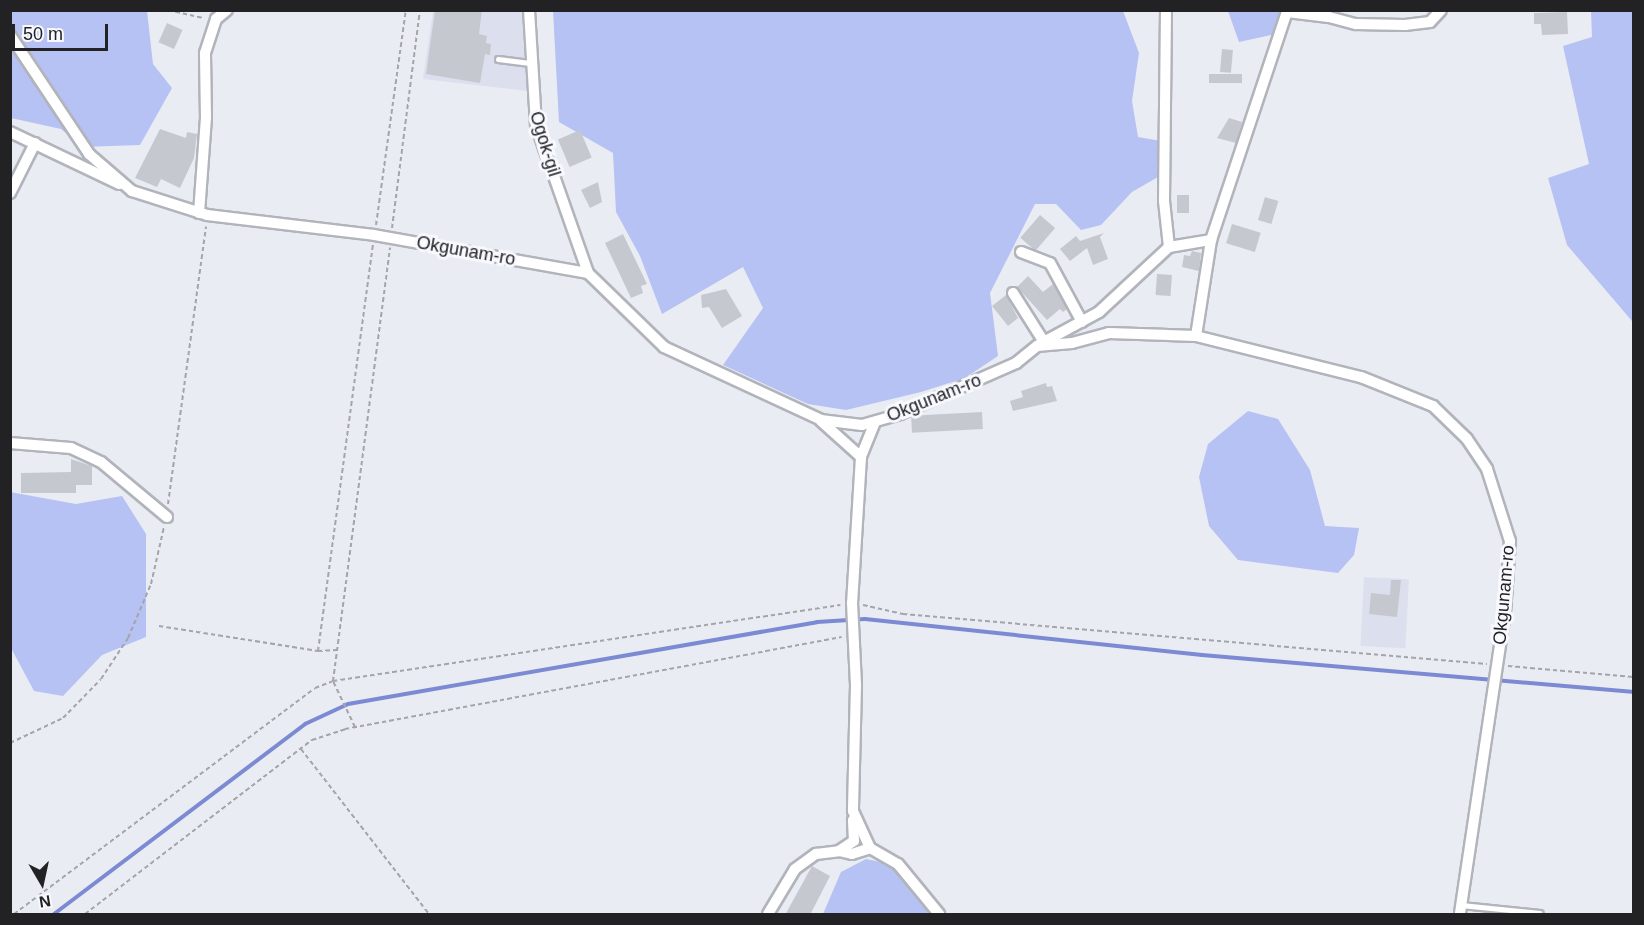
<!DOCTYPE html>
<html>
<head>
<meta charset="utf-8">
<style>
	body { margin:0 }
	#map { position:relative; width:1644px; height:925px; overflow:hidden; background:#eaecf3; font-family:Arial,sans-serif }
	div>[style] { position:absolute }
	.built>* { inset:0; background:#dce0ee; transform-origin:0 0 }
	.green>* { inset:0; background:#b6c2f3 }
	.stream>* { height:4px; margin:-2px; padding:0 2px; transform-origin:2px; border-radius:2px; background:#7b8ad3 }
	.building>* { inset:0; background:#c6c8cf; transform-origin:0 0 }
	.path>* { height:2px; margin-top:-1px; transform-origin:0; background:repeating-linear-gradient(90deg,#a4a5ab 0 4.5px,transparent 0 7.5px) }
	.roads { filter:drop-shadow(2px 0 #b2b4bb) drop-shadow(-2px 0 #b2b4bb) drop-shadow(0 2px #b2b4bb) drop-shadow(0 -2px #b2b4bb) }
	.lane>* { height:5px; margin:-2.5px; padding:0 2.5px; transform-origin:2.5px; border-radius:2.5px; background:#fff }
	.street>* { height:10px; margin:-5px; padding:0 5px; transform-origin:5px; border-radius:5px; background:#fff }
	span { translate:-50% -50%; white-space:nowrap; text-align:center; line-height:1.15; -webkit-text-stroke:6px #f8f9ff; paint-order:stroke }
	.street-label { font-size:18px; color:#222225 }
	.frame { position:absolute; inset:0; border:12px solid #222225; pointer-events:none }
	.north { position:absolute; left:12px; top:853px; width:60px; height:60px; -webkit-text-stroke:4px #f8f9ff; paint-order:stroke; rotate:171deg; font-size:16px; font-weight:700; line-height:24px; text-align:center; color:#222225 }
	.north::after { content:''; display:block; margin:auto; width:21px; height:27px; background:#222225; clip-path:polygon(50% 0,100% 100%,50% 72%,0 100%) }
	.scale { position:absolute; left:12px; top:24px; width:96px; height:27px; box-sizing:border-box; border:3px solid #222225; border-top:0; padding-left:8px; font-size:18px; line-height:21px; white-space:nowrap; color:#222225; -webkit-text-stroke:4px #f8f9ff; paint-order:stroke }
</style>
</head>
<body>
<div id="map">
	<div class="built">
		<i style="clip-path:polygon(433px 11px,522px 11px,527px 91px,423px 79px)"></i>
		<i style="left:1364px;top:577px;width:45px;height:69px;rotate:3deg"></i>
	</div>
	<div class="green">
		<i style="clip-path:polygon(11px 11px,147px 11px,153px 64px,172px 88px,140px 145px,83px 147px,61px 129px,11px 118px)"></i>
		<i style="clip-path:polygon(553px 11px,1123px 11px,1139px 53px,1132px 101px,1138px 137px,1161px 141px,1158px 177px,1132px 192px,1101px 225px,1081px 230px,1056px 204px,1035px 204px,990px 293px,998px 356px,965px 378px,921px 392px,846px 410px,808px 404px,723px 365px,763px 308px,743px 267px,662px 314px,640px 256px,616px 212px,613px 153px,559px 122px)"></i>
		<i style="clip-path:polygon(1228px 11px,1286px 11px,1276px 34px,1239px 42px)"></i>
		<i style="clip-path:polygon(1591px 11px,1633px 11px,1632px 321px,1567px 245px,1548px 178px,1589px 164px,1563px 46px,1592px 37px)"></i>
		<i style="clip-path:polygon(1248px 411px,1278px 419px,1310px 470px,1325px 526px,1359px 528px,1354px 555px,1338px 573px,1238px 560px,1209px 526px,1199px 477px,1208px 444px)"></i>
		<i style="clip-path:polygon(10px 492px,76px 504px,122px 496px,146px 534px,146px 637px,102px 655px,63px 696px,34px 691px,11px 648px)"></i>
		<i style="clip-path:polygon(866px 859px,890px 864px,931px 914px,823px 914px,841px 872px)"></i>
	</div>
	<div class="stream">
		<i style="left:54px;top:914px;width:315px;rotate:-37.1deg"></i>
		<i style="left:305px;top:724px;width:47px;rotate:-24.9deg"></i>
		<i style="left:348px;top:704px;width:476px;rotate:-9.9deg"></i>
		<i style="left:817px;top:622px;width:48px;rotate:-3.6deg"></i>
		<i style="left:865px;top:619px;width:339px;rotate:6.1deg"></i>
		<i style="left:1202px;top:655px;width:434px;rotate:4.9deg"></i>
	</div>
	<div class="building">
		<i style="clip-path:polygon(435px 10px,482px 10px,479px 34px,487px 36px,486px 43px,491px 44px,490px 55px,485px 54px,480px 83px,426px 74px)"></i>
		<i style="clip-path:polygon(1567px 12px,1568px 34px,1542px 35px,1541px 24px,1534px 24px,1534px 13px)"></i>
		<i style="left:167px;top:23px;width:17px;height:21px;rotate:24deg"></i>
		<i style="left:1222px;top:49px;width:11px;height:23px;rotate:5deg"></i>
		<i style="left:1242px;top:74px;width:9px;height:33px;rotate:90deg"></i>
		<i style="clip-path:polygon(1229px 118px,1242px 122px,1236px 143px,1217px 138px)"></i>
		<i style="clip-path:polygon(160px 129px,186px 138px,187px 132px,197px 134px,194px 158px,180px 188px,161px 179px,157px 187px,135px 178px)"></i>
		<i style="left:580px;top:130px;width:30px;height:24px;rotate:67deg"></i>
		<i style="clip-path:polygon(598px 182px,602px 202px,590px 208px,581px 190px)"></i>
		<i style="left:1177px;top:195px;width:12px;height:18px"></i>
		<i style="left:1265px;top:197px;width:14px;height:24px;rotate:17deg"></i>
		<i style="left:1040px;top:215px;width:20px;height:30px;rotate:41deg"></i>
		<i style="left:1232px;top:224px;width:30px;height:20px;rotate:17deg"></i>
		<i style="clip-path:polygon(1104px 233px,1100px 237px,1108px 259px,1093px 265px,1087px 248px,1070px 261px,1060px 249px,1076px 236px,1080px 241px)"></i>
		<i style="clip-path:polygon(623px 234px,647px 284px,641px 286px,643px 293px,631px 298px,605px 243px)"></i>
		<i style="clip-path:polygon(1192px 251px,1201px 253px,1199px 271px,1182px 267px,1184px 255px,1190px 256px)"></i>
		<i style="left:1157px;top:274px;width:15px;height:21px;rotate:4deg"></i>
		<i style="clip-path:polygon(1028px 276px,1043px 292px,1053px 284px,1067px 309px,1063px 312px,1060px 309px,1047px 320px,1017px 287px)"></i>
		<i style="clip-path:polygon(726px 289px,742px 316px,722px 328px,709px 307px,702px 308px,701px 295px)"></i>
		<i style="clip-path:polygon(1006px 295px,1018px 318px,1008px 326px,992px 306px)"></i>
		<i style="clip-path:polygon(1046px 383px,1047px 387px,1052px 386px,1057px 401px,1013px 411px,1010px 401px,1023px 397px,1021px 391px)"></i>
		<i style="left:982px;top:412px;width:17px;height:71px;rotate:87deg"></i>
		<i style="clip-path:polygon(71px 459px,92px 466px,92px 485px,76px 485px,76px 493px,21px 493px,21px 473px,71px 472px)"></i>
		<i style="clip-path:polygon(1391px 580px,1401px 580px,1397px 617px,1369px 614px,1371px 593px,1390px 595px)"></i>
		<i style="clip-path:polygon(812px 866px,830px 876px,810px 915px,785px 915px)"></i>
	</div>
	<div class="path">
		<i style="left:168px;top:10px;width:37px;rotate:13deg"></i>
		<i style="left:376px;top:225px;width:217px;rotate:-82.1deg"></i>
		<i style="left:392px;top:228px;width:220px;rotate:-82.7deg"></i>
		<i style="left:168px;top:504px;width:280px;rotate:-82.2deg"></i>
		<i style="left:863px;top:605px;width:41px;rotate:12.7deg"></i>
		<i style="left:903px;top:614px;width:586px;rotate:4.89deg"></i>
		<i style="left:159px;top:626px;width:161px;rotate:8.9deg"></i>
		<i style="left:318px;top:651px;width:19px;rotate:-3deg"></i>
		<i style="left:318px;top:651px;width:410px;rotate:-82.3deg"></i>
		<i style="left:1508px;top:666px;width:126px;rotate:5deg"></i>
		<i style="left:355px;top:727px;width:51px;rotate:-115.6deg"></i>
		<i style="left:333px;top:681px;width:437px;rotate:-82.5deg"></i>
		<i style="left:10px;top:743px;width:59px;rotate:-25.3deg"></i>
		<i style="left:63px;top:718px;width:54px;rotate:-45.7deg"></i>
		<i style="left:101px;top:679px;width:49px;rotate:-56.6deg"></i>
		<i style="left:128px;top:638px;width:59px;rotate:-66.9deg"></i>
		<i style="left:151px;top:584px;width:58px;rotate:-77.2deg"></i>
		<i style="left:301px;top:749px;width:209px;rotate:52.2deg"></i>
		<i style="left:14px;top:914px;width:376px;rotate:-36.9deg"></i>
		<i style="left:315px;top:688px;width:19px;rotate:-21deg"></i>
		<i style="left:333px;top:681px;width:513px;rotate:-8.53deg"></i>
		<i style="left:85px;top:914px;width:286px;rotate:-37.5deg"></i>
		<i style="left:312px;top:740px;width:35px;rotate:-18deg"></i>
		<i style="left:345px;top:729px;width:505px;rotate:-10.49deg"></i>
	</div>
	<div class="roads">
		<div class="lane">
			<i style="left:498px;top:59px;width:32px;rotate:7deg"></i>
			<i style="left:1461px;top:905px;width:79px;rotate:5.8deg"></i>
		</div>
		<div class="street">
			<i style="left:529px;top:10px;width:115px;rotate:86.5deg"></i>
			<i style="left:536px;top:125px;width:157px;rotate:70.6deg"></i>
			<i style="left:10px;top:35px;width:143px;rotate:56.4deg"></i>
			<i style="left:89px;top:154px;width:57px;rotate:40.7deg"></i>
			<i style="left:132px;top:191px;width:79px;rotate:17.7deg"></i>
			<i style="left:207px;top:215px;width:168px;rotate:6.8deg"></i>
			<i style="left:374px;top:235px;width:217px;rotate:10.1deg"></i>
			<i style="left:588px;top:273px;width:106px;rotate:44.2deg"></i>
			<i style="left:664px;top:347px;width:173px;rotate:24.9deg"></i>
			<i style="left:821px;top:420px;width:41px;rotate:7deg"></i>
			<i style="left:862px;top:425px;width:40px;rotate:-16deg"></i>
			<i style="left:900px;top:414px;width:127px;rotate:-23.7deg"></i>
			<i style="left:1016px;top:363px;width:27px;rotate:-39deg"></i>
			<i style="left:1037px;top:346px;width:35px;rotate:-5deg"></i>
			<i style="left:1072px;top:343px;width:38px;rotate:-15deg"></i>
			<i style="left:1109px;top:333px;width:87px;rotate:2deg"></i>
			<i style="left:1196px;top:336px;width:170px;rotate:14deg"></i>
			<i style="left:1361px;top:377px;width:78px;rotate:21.9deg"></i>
			<i style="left:1433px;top:406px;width:47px;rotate:44.1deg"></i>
			<i style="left:1467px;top:439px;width:36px;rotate:56deg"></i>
			<i style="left:1487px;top:469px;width:76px;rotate:72.3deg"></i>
			<i style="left:1510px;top:541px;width:71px;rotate:94deg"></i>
			<i style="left:1505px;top:612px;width:305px;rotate:98.5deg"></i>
			<i style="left:10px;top:132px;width:121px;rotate:25.5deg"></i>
			<i style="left:10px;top:193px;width:56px;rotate:-63.4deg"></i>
			<i style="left:199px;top:213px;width:95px;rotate:-85.8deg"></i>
			<i style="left:206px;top:118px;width:65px;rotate:-90.9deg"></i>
			<i style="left:205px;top:53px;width:36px;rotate:-72deg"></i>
			<i style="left:216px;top:19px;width:14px;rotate:-39deg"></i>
			<i style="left:1169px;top:247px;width:43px;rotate:-9.5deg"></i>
			<i style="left:1021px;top:252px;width:31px;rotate:21deg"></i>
			<i style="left:1050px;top:263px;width:67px;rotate:61.5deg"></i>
			<i style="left:1013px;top:293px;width:58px;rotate:57.7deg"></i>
			<i style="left:1196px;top:336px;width:97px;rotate:-81.1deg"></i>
			<i style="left:1211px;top:240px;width:240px;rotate:-71.6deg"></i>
			<i style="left:1287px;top:12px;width:42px;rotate:6.8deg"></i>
			<i style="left:1329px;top:17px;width:28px;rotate:15deg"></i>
			<i style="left:1356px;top:24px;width:49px;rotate:1.2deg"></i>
			<i style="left:1405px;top:25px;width:25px;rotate:-7deg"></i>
			<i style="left:1430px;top:22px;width:16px;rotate:-47deg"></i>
			<i style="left:1040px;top:344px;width:67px;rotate:-28.5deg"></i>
			<i style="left:1099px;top:312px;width:96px;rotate:-42.9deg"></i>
			<i style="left:1169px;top:247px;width:46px;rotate:-96.2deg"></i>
			<i style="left:1164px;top:201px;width:191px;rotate:-89.4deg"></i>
			<i style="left:821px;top:421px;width:54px;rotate:42deg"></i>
			<i style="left:875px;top:422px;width:38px;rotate:112deg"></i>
			<i style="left:861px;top:457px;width:146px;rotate:93.5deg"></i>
			<i style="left:852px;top:603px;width:82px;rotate:87.2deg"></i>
			<i style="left:856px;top:685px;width:126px;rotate:91.4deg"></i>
			<i style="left:853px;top:811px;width:41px;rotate:65.3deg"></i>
			<i style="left:870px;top:848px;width:32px;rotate:30deg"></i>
			<i style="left:898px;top:864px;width:65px;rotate:50.6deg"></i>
			<i style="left:10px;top:443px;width:61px;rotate:4.7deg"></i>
			<i style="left:71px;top:448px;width:33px;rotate:25deg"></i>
			<i style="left:101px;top:462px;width:86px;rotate:39.8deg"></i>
			<i style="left:839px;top:851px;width:18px;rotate:-34deg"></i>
			<i style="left:854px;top:841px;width:21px;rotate:-93deg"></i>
			<i style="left:768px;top:914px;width:52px;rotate:-59deg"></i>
			<i style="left:795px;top:869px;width:26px;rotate:-36deg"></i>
			<i style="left:816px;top:854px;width:23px;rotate:-7deg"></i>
			<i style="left:839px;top:851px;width:13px;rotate:13deg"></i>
			<i style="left:852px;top:854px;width:19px;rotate:-18deg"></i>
		</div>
	</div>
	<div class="street-label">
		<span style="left:545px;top:144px;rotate:73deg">Ogok-gil</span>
		<span style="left:466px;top:251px;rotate:10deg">Okgunam-ro</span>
		<span style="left:934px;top:398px;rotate:-22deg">Okgunam-ro</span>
		<span style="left:1504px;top:595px;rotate:-85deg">Okgunam-ro</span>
	</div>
	<div class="frame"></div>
	<div class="north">N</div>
	<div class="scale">50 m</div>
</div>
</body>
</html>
